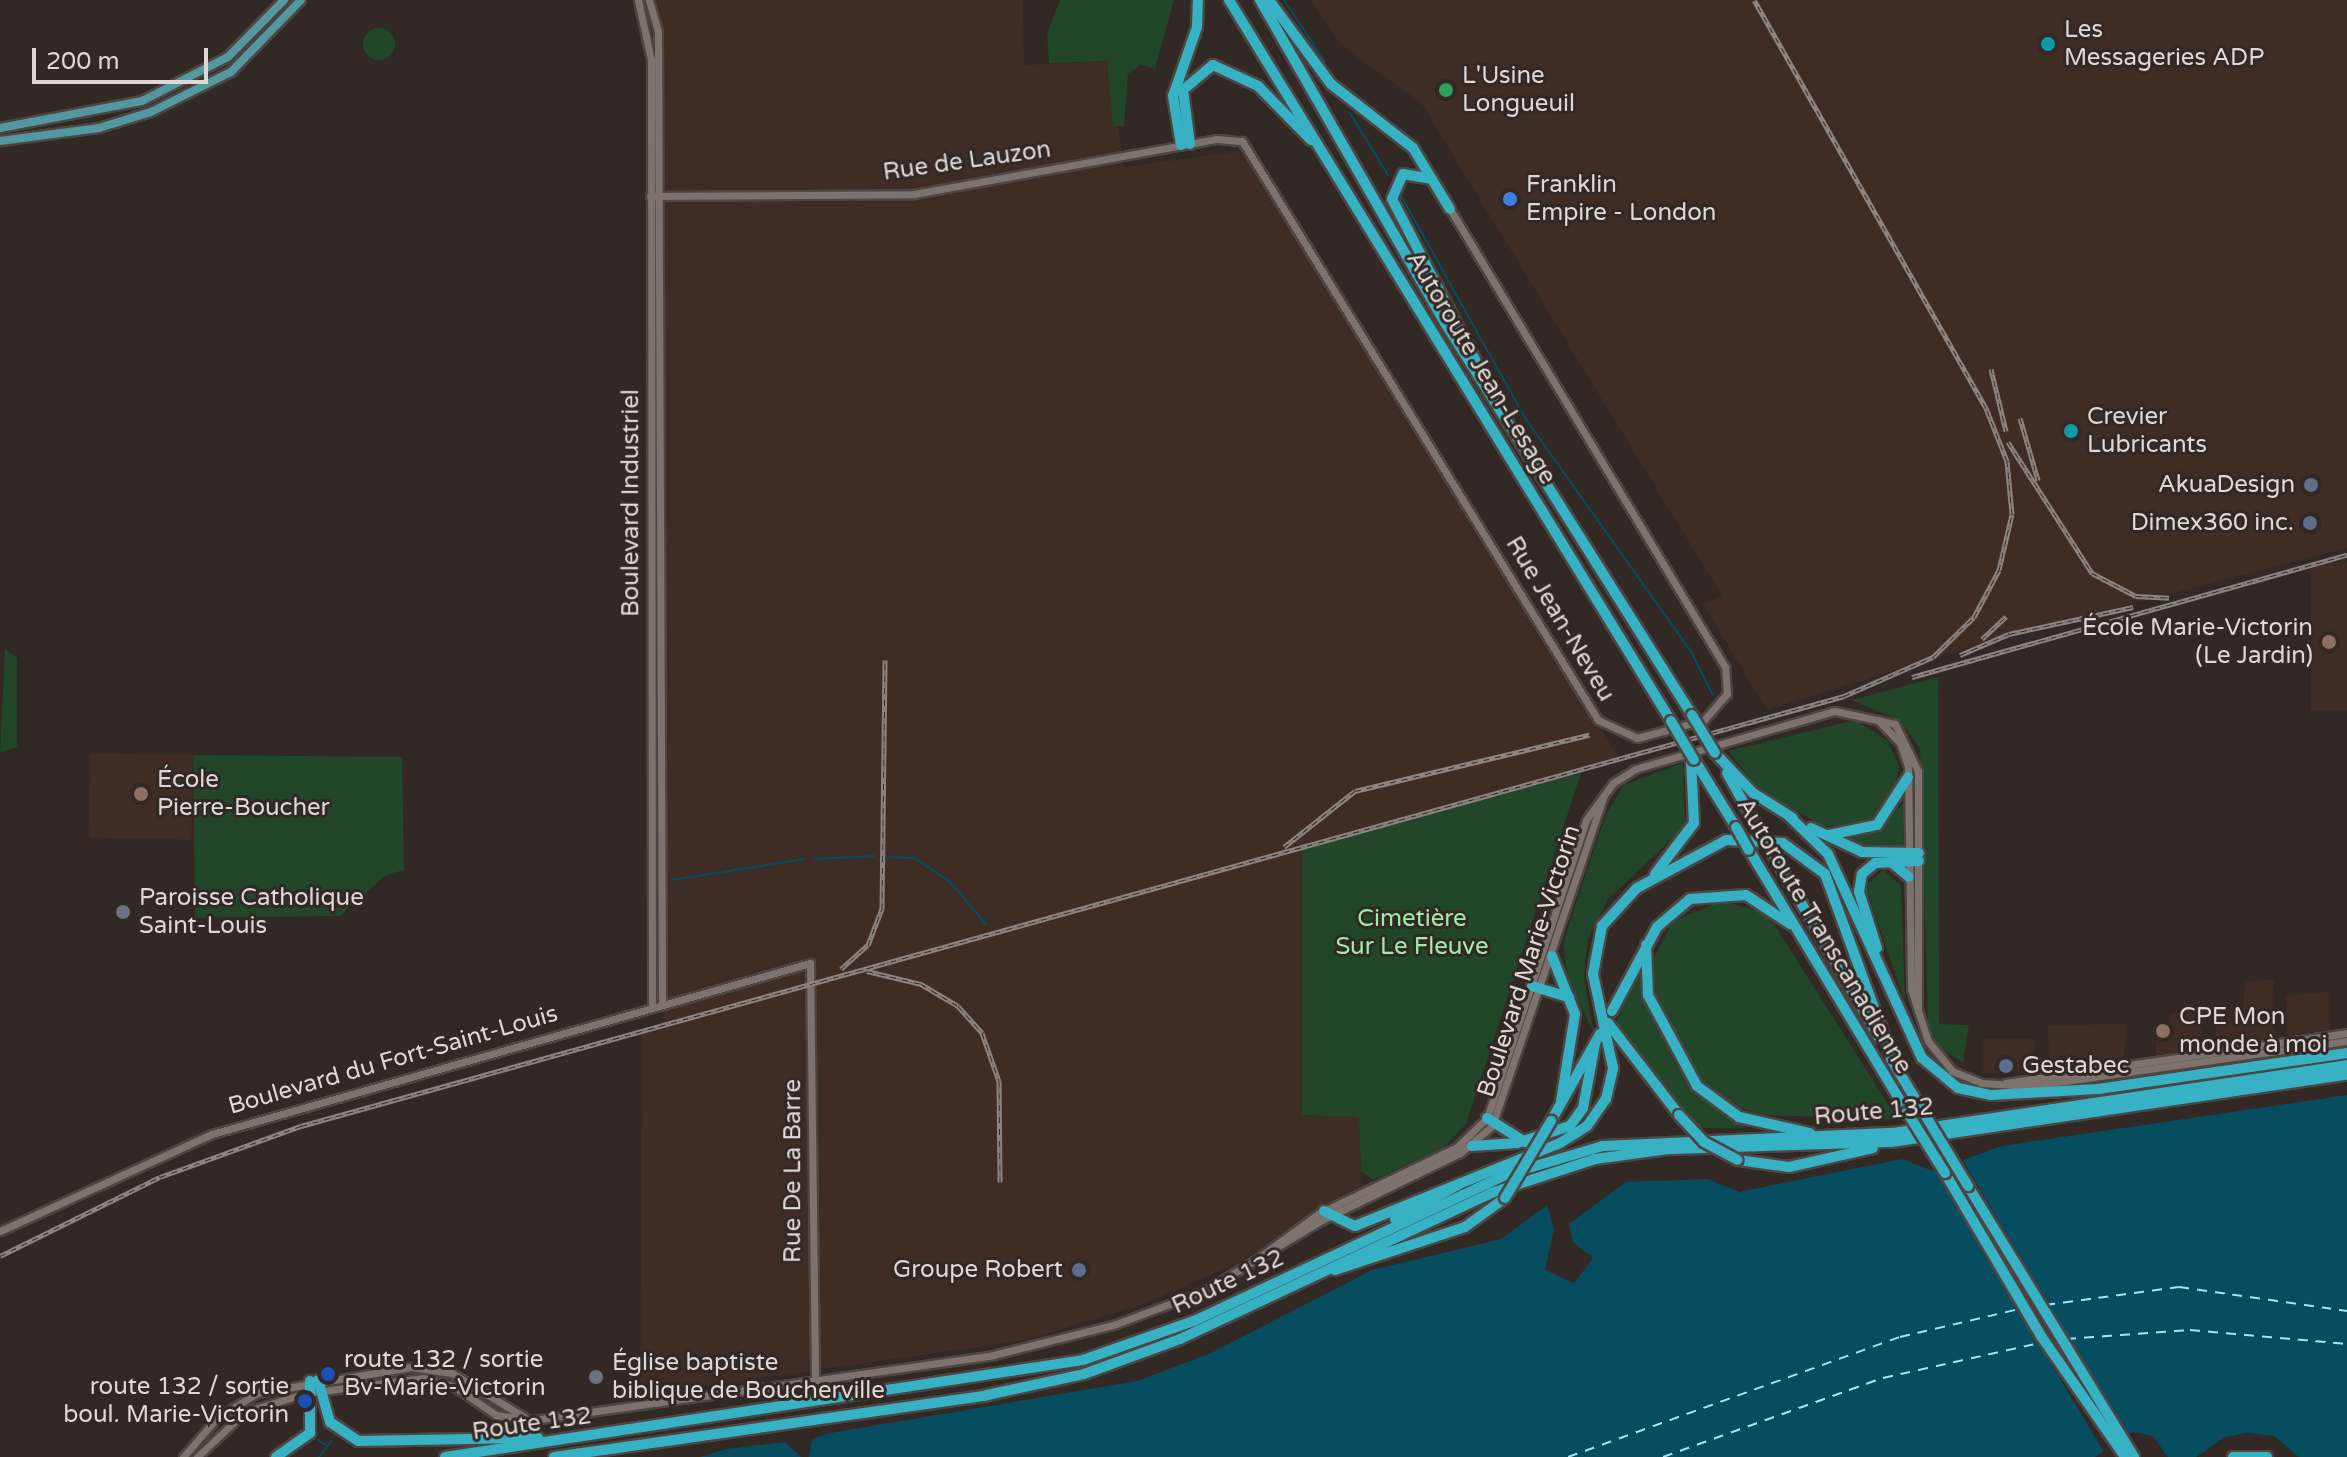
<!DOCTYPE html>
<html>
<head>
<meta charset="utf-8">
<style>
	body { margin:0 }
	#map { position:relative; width:2347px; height:1457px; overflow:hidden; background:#322824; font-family:"Varela Round",sans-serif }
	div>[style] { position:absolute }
	.built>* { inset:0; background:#3d2d25; transform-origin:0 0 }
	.green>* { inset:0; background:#21462a }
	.round { border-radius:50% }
	.water>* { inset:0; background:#074d60 }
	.pier>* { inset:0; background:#322824; transform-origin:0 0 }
	.stream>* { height:2px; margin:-1px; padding:0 1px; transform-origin:1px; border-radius:1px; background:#074d60 }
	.ferry>* { height:2px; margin-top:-1px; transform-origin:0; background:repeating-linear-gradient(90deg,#a5e3fa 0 10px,transparent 0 18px) }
	.roads { filter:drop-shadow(2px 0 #4c4541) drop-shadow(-2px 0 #4c4541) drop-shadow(0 2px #4c4541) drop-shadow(0 -2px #4c4541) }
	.minor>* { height:7px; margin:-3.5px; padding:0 3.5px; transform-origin:3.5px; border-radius:3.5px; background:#7d726c }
	.major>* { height:8px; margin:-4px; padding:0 4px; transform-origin:4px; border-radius:4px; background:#5398a1 }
	.highway>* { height:10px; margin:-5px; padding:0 5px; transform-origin:5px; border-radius:5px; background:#37b1c4 }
	.rail>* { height:5px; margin-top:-2.5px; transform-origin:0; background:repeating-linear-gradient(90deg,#322824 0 6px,#8c8480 0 12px); box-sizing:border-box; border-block:2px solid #8c8480 }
	.bridges { filter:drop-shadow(2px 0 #4c4541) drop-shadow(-2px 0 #4c4541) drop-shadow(0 2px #4c4541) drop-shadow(0 -2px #4c4541) }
	.highway-bridge>* { height:10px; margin:-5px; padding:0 5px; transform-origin:5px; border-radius:5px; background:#37b1c4 }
	.dots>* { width:22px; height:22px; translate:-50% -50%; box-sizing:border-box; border:4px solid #322824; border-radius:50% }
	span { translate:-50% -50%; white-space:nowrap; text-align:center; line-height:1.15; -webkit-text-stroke:6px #322824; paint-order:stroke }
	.poi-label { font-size:24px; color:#dfd8d5 }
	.left { translate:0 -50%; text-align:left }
	.right { translate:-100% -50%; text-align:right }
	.street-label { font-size:24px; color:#dfd8d5 }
	.park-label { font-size:24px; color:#9cecac }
	.scale { position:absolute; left:32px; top:48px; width:176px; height:36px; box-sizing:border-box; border:4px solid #dfd8d5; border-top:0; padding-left:10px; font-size:24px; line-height:28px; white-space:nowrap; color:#dfd8d5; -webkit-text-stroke:6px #322824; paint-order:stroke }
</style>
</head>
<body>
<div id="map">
	<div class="built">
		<i style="clip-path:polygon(651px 0,1023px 0,1024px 65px,1108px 61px,1124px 167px,1240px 151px,1255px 163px,1621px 761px,1302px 849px,1303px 1115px,1360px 1117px,1361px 1186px,1238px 1263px,1144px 1304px,1027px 1340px,640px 1395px,642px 1034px,664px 1027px,662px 55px)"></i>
		<i style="clip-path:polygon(1310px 0,2347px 0,2347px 548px,1989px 641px,1767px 710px,1703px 604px,1722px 596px,1421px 103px,1342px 46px)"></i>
		<i style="left:2347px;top:563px;width:148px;height:36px;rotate:90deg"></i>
		<i style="left:90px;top:753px;width:103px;height:85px;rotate:1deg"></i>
		<i style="clip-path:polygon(2274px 980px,2275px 1038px,2216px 1046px,2215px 1011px,2243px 1009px,2245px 981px)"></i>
		<i style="clip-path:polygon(2330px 991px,2330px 1030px,2287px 1036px,2286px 996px)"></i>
		<i style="clip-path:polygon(2202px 1011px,2201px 1049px,2156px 1055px,2155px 1023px,2170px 1023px,2170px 1013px)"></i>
		<i style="clip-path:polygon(2126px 1024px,2124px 1060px,2049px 1069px,2048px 1025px)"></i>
		<i style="left:2035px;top:1039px;width:34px;height:53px;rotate:90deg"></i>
	</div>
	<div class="green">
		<i style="clip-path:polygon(1060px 0,1174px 0,1155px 68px,1140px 65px,1128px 74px,1124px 126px,1113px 127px,1107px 61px,1049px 63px,1047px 34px)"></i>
		<i class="round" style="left:363px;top:28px;width:32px;height:32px"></i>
		<i style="clip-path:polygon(5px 649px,17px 658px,17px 747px,0 753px)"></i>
		<i style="clip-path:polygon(1938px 677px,1939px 1024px,1969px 1025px,1963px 1063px,1939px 1047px,1928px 1024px,1920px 748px,1899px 720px,1852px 700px)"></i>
		<i style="clip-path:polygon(1855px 720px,1887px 740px,1899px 766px,1895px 793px,1867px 824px,1823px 826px,1759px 789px,1728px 751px)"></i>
		<i style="clip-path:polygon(193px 755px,402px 757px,404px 870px,386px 875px,340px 916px,195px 918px)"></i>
		<i style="clip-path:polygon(1683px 763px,1685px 827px,1608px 899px,1588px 939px,1584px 976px,1593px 1030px,1568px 981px,1563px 943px,1605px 816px,1624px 785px)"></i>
		<i style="clip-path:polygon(1581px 773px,1466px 1124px,1443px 1148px,1373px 1180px,1361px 1171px,1359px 1117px,1302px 1115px,1302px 848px)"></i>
		<i style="clip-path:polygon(1903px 803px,1904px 848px,1869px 850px,1844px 840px,1879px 829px)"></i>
		<i style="clip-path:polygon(1883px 870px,1901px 885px,1905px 1002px,1865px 886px)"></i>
		<i style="clip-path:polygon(1722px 901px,1759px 911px,1774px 924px,1898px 1120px,1761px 1115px,1722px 1101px,1696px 1076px,1655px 996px,1653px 960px,1673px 921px)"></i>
		<i style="clip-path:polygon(1639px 970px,1644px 1002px,1685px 1081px,1745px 1128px,1698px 1128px,1616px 1023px)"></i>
	</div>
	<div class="water">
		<i style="clip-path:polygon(2347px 1095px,2347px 1457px,2299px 1457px,2274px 1436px,2247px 1433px,2225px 1437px,2196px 1457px,2168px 1457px,2153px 1436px,2133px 1432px,2095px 1457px,809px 1457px,812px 1440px,825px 1434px,1137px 1381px,1211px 1353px,1372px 1270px,1501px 1239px,1547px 1205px,1554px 1229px,1545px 1270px,1574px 1283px,1593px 1258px,1573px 1242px,1569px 1224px,1626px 1182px,1708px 1179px,1739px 1192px,1902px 1159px,1933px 1171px,2001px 1146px)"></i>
		<i style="clip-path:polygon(785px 1442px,801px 1457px,700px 1457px,726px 1449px)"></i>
	</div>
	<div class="pier">
		<i style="left:1960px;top:1156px;width:328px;height:29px;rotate:59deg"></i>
	</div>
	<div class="stream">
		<i style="left:1284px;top:0;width:74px;rotate:56.5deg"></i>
		<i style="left:1350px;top:113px;width:73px;rotate:58.5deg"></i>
		<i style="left:1400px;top:194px;width:257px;rotate:60.8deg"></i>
		<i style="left:1525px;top:418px;width:288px;rotate:54.6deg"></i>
		<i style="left:1692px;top:653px;width:47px;rotate:63.4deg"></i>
		<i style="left:887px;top:857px;width:27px;rotate:2deg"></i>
		<i style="left:914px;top:858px;width:42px;rotate:33.3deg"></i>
		<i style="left:949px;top:881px;width:57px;rotate:49.3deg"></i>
		<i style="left:815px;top:859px;width:60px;rotate:-2.9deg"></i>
		<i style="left:672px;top:880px;width:134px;rotate:-9deg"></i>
		<i style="left:318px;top:1440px;width:9px;rotate:32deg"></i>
		<i style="left:319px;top:1457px;width:20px;rotate:-53deg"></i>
	</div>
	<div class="ferry">
		<i style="left:2045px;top:1305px;width:135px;rotate:-7.7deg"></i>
		<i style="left:2179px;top:1287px;width:170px;rotate:8.1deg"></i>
		<i style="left:2066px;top:1339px;width:124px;rotate:-4.2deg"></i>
		<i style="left:2190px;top:1330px;width:158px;rotate:5.1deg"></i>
		<i style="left:1568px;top:1457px;width:353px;rotate:-19.9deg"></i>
		<i style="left:1900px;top:1337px;width:122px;rotate:-13.2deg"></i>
		<i style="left:1663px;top:1457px;width:234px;rotate:-19.8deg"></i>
		<i style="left:1883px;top:1378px;width:161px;rotate:-12.6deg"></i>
	</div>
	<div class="roads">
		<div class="minor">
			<i style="left:638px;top:0;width:61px;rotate:77.8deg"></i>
			<i style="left:651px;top:60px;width:948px;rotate:89.94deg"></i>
			<i style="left:649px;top:0;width:33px;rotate:74deg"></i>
			<i style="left:658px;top:32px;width:973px;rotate:89.76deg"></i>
			<i style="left:650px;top:196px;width:264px;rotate:-0.4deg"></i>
			<i style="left:914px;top:194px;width:308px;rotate:-10.3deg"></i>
			<i style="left:1217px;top:139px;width:25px;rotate:5deg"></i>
			<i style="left:1242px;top:141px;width:680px;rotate:58.41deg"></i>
			<i style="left:1598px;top:720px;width:43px;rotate:24.8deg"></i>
			<i style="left:1637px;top:738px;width:69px;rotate:-15deg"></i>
			<i style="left:1704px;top:720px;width:35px;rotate:-49deg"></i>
			<i style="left:1727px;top:694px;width:27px;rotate:-94deg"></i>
			<i style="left:1725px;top:667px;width:534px;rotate:-120.98deg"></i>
			<i style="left:1878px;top:720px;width:32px;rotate:46deg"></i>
			<i style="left:1900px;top:743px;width:24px;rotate:71deg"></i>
			<i style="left:1908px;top:766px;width:223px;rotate:89.2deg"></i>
			<i style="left:1911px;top:989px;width:55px;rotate:71.9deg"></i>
			<i style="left:1928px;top:1041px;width:38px;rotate:51deg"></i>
			<i style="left:1952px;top:1071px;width:31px;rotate:22deg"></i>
			<i style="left:1981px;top:1083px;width:49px;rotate:3.5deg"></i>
			<i style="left:2030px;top:1086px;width:320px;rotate:-8.1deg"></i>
			<i style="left:2005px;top:1083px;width:346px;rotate:-8.3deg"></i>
			<i style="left:0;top:1231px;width:233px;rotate:-24.6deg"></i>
			<i style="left:212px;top:1134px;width:622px;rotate:-15.96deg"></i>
			<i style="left:810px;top:963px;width:416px;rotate:89.3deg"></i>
			<i style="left:1262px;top:1255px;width:69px;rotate:-36.2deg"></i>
			<i style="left:1318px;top:1214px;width:154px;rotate:-25.7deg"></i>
			<i style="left:1457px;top:1147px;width:42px;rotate:-44deg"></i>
			<i style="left:1487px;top:1118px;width:314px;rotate:-71.6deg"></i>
			<i style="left:1586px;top:820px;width:46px;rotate:-53.9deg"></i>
			<i style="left:1613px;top:783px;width:26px;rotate:-32deg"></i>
			<i style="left:1635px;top:769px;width:208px;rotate:-16.2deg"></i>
			<i style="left:1835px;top:711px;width:61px;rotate:12.2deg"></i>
			<i style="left:1895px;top:724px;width:52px;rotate:63.9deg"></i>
			<i style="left:1918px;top:771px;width:240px;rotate:90deg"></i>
			<i style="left:183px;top:1457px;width:52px;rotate:-48.9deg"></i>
			<i style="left:217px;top:1418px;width:47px;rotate:-32deg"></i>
			<i style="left:257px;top:1393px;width:156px;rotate:-9.6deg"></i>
			<i style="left:411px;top:1367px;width:41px;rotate:8.3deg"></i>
			<i style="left:452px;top:1373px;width:84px;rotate:31.4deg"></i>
			<i style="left:197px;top:1457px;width:66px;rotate:-43.2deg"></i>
			<i style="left:245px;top:1412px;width:64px;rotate:-17.3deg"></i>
			<i style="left:306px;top:1393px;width:119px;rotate:-7.2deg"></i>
			<i style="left:424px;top:1378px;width:32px;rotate:16deg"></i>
			<i style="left:455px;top:1387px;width:50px;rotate:34.3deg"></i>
			<i style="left:496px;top:1415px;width:37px;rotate:8deg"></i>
			<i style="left:533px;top:1420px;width:465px;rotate:-8deg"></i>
			<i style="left:993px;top:1355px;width:127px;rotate:-14.1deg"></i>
			<i style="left:1116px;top:1324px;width:94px;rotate:-20.6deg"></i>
			<i style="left:1204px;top:1291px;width:138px;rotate:-31deg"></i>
			<i style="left:1322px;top:1220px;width:153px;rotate:-25.9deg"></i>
			<i style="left:1460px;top:1153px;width:42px;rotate:-40.2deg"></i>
			<i style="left:1492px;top:1126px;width:349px;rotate:-71.3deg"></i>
		</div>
		<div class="major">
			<i style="left:0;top:128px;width:145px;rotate:-10.8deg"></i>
			<i style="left:142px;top:101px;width:97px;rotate:-27.1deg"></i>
			<i style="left:228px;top:57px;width:80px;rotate:-45.5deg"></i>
			<i style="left:0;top:141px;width:100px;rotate:-7.5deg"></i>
			<i style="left:99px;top:128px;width:54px;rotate:-17.1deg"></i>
			<i style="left:151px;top:112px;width:89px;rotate:-26.6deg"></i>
			<i style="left:231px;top:72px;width:100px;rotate:-45.8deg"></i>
		</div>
		<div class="highway">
			<i style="left:1229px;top:0;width:846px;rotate:58.49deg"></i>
			<i style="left:1260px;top:0;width:376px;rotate:60.2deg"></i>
			<i style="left:1447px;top:326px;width:460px;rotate:57.8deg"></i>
			<i style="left:1269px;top:0;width:104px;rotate:53.6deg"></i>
			<i style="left:1331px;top:84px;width:104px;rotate:38deg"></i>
			<i style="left:1413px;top:148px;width:71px;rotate:58.8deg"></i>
			<i style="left:1190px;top:144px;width:54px;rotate:-97.4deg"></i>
			<i style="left:1183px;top:90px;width:39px;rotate:-40deg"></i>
			<i style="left:1213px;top:65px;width:50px;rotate:25deg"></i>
			<i style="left:1258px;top:86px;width:76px;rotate:45.5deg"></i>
			<i style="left:1181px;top:145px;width:50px;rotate:-99.3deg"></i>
			<i style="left:1173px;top:96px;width:73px;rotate:-70.8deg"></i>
			<i style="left:1197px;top:27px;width:27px;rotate:-88deg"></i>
			<i style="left:1432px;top:179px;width:29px;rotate:-170deg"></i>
			<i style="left:1403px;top:174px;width:27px;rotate:114deg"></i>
			<i style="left:1392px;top:199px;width:183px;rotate:62.7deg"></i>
			<i style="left:1715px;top:753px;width:55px;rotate:46.5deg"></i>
			<i style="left:1753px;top:793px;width:47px;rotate:32deg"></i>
			<i style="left:1695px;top:761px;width:78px;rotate:58.2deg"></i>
			<i style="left:1727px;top:773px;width:62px;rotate:60.9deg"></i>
			<i style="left:1789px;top:816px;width:54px;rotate:44.3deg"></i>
			<i style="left:1828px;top:854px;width:225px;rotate:65.3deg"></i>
			<i style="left:1922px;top:1058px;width:47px;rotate:39.8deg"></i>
			<i style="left:1958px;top:1088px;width:34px;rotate:12deg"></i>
			<i style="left:1991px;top:1095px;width:107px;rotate:-3.2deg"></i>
			<i style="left:2098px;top:1089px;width:252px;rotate:-8.2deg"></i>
			<i style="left:1811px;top:828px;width:56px;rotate:25.2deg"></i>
			<i style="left:1862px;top:852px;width:57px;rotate:1deg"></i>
			<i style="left:1829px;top:835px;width:49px;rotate:-11.8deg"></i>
			<i style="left:1877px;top:825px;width:57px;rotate:-57.1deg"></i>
			<i style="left:1770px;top:849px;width:218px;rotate:60deg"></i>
			<i style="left:1749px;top:850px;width:306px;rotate:58.9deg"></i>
			<i style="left:1891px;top:862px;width:23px;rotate:40deg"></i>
			<i style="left:1655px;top:874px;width:64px;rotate:-52.6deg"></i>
			<i style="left:1694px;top:823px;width:63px;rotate:-92.7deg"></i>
			<i style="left:1646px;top:945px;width:50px;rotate:87.7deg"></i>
			<i style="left:1648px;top:995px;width:103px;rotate:61.7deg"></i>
			<i style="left:1697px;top:1086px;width:52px;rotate:36.4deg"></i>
			<i style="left:1739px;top:1117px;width:73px;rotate:12.7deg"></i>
			<i style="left:1877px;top:948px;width:59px;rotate:-107.8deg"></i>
			<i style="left:1859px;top:892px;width:18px;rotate:-81deg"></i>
			<i style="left:1862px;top:874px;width:17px;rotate:-40deg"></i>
			<i style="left:1875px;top:863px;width:44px;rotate:-2.6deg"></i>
			<i style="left:1552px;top:956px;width:62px;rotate:68.4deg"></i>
			<i style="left:1575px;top:1014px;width:88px;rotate:99.1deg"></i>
			<i style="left:1532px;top:986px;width:39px;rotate:17deg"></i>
			<i style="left:1612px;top:1011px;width:95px;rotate:-61.8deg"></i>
			<i style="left:1657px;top:927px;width:43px;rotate:-40.3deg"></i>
			<i style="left:1690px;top:899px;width:56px;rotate:-4.1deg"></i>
			<i style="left:1746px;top:895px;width:53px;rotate:33.4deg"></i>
			<i style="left:1608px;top:1023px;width:116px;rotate:52.3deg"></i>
			<i style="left:1891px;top:1059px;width:54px;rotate:58.7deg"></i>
			<i style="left:1487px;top:1118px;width:45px;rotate:32.3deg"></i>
			<i style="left:1551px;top:1121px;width:100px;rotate:-60.6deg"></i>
			<i style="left:1472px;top:1146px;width:45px;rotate:-3.8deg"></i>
			<i style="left:1517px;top:1143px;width:56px;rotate:-17.8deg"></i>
			<i style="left:1570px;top:1126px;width:22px;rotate:-54deg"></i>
			<i style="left:1583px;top:1108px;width:65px;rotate:-79.4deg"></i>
			<i style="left:1738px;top:1160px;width:51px;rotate:7.8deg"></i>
			<i style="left:1789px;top:1167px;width:86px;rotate:-12.7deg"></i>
			<i style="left:1945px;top:1173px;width:189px;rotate:59.5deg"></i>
			<i style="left:2041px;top:1336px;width:147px;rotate:55.2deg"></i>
			<i style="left:1968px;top:1186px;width:318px;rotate:58.5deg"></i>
			<i style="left:1324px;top:1211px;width:34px;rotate:26deg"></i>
			<i style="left:1355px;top:1226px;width:221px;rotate:-22deg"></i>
			<i style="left:1560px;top:1143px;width:32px;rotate:-32deg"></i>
			<i style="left:1587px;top:1126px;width:33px;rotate:-55deg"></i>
			<i style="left:1606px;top:1099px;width:32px;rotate:-77deg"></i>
			<i style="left:1613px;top:1068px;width:96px;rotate:-102deg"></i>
			<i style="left:1593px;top:974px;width:49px;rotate:-79.4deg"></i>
			<i style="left:1602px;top:926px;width:52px;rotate:-47.4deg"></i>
			<i style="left:1637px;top:888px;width:101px;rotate:-28.3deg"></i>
			<i style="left:1726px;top:840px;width:57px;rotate:3deg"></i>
			<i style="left:1783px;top:843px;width:52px;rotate:36.4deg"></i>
			<i style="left:1825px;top:874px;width:201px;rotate:69.9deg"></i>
			<i style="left:1395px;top:1219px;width:72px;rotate:-28.4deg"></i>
			<i style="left:1335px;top:1270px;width:137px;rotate:-18.3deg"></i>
			<i style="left:1465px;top:1227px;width:49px;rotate:-35.9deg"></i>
			<i style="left:318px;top:1380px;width:44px;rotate:74.1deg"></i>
			<i style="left:330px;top:1422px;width:34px;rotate:34deg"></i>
			<i style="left:358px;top:1441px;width:180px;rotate:-1deg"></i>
			<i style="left:276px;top:1457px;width:42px;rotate:-35.2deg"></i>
			<i style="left:310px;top:1433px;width:52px;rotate:-90deg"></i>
			<i style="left:445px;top:1457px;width:645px;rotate:-8.64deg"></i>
			<i style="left:1083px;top:1360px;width:118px;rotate:-19.4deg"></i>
			<i style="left:1194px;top:1321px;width:344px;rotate:-25.1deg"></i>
			<i style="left:1505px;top:1175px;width:102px;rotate:-16.5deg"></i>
			<i style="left:1603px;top:1146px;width:290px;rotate:-2.6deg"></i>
			<i style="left:1893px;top:1133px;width:459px;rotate:-8.5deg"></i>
			<i style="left:554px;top:1457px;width:437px;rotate:-8.1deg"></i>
			<i style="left:987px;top:1395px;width:99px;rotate:-12.2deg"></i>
			<i style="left:1084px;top:1374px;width:102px;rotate:-20deg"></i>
			<i style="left:1180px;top:1339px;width:344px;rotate:-25.1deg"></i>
			<i style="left:1491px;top:1193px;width:109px;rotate:-18.1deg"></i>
			<i style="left:1595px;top:1159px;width:74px;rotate:-7.8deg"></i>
			<i style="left:1668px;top:1149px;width:223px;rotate:-1.8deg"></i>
			<i style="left:1891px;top:1142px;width:461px;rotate:-8.4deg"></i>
			<i style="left:2233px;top:1457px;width:34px"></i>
		</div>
	</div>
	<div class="rail">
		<i style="left:1991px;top:369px;width:64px;rotate:76.4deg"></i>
		<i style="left:2020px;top:418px;width:65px;rotate:73.8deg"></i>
		<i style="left:2008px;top:442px;width:156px;rotate:57.3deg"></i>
		<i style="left:2092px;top:573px;width:50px;rotate:27.6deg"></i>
		<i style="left:2136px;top:596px;width:33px;rotate:3deg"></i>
		<i style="left:1982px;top:639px;width:33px;rotate:-43deg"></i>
		<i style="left:1960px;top:655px;width:53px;rotate:-23.2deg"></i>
		<i style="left:2009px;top:634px;width:127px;rotate:-12.3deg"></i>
		<i style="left:1912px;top:677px;width:452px;rotate:-15.7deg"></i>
		<i style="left:1284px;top:847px;width:90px;rotate:-38.3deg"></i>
		<i style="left:1355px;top:791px;width:241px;rotate:-13.5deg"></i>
		<i style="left:841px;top:969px;width:36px;rotate:-42deg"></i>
		<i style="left:868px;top:945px;width:39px;rotate:-69deg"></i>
		<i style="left:882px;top:909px;width:249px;rotate:-89.3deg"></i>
		<i style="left:867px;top:971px;width:56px;rotate:13.5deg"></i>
		<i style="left:921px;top:984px;width:43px;rotate:30.7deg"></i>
		<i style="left:958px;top:1006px;width:36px;rotate:48deg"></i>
		<i style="left:982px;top:1033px;width:51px;rotate:70.5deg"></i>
		<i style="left:999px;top:1081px;width:101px;rotate:89.4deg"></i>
		<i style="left:0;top:1256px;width:178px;rotate:-26.3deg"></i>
		<i style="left:160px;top:1177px;width:150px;rotate:-19.9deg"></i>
		<i style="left:301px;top:1126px;width:1602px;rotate:-15.57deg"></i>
		<i style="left:1844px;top:696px;width:97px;rotate:-23.7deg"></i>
		<i style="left:1933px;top:657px;width:57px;rotate:-44.3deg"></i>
		<i style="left:1974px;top:617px;width:53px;rotate:-62deg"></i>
		<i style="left:1999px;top:570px;width:57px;rotate:-76.9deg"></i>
		<i style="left:2012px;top:514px;width:53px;rotate:-95.4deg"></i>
		<i style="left:2007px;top:461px;width:57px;rotate:-111.6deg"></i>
		<i style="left:1986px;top:408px;width:469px;rotate:-119.6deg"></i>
	</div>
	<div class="bridges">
		<div class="highway-bridge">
			<i style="left:1692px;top:715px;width:44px;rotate:58.8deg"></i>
			<i style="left:1671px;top:721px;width:45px;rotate:59.5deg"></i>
			<i style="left:1736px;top:827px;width:26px;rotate:61deg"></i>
			<i style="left:1757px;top:827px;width:26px;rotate:59deg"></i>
			<i style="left:1919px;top:1105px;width:95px;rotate:58.8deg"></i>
			<i style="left:1907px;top:1112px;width:72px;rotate:58.1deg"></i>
			<i style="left:1679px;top:1115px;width:37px;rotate:47deg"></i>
			<i style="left:1704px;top:1142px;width:38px;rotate:28deg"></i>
			<i style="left:1505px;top:1198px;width:90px;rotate:-59.1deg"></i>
		</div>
	</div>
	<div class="dots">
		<i style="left:2048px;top:44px;background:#0f9aa8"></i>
		<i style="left:1446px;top:90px;background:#2e9e5b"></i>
		<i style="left:1510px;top:199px;background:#3f7fe0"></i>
		<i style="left:2071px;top:431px;background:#0f9aa8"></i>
		<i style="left:2311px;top:485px;background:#5c6f8a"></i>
		<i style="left:2310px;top:523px;background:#5c6f8a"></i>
		<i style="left:2329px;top:642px;background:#8d6e63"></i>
		<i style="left:141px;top:794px;background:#8d6e63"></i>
		<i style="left:123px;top:912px;background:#6b7280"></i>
		<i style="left:2163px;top:1031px;background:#8d6e63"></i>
		<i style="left:2006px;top:1066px;background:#5c6f8a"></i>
		<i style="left:1079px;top:1270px;background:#5c6f8a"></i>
		<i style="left:328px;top:1374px;background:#1a4fb4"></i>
		<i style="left:596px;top:1377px;background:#6b7280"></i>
		<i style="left:305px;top:1401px;background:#1a4fb4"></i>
	</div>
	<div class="poi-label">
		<span class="left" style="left:2064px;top:44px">Les<br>Messageries ADP</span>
		<span class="left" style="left:1462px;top:90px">L'Usine<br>Longueuil</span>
		<span class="left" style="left:1526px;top:199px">Franklin<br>Empire - London</span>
		<span class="left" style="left:2087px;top:431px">Crevier<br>Lubricants</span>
		<span class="right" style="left:2295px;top:485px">AkuaDesign</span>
		<span class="right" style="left:2294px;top:523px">Dimex360 inc.</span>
		<span class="right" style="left:2313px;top:642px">École Marie-Victorin<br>(Le Jardin)</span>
		<span class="left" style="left:157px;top:794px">École<br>Pierre-Boucher</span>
		<span class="left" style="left:139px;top:912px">Paroisse Catholique<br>Saint-Louis</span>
		<span class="left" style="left:2179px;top:1031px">CPE Mon<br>monde à moi</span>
		<span class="left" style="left:2022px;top:1066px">Gestabec</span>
		<span class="right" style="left:1063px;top:1270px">Groupe Robert</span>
		<span class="left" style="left:344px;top:1374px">route 132 / sortie<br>Bv-Marie-Victorin</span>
		<span class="left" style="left:612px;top:1377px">Église baptiste<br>biblique de Boucherville</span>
		<span class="right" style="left:289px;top:1401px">route 132 / sortie<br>boul. Marie-Victorin</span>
	</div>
	<div class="street-label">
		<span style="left:967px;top:161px;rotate:-8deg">Rue de Lauzon</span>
		<span style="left:1481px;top:368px;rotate:59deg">Autoroute Jean-Lesage</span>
		<span style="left:631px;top:503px;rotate:-90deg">Boulevard Industriel</span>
		<span style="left:1560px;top:619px;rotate:59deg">Rue Jean-Neveu</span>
		<span style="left:1824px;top:936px;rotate:59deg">Autoroute Transcanadienne</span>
		<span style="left:1529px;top:961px;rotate:-72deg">Boulevard Marie-Victorin</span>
		<span style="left:393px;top:1060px;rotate:-16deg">Boulevard du Fort-Saint-Louis</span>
		<span style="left:1874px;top:1112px;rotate:-5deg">Route 132</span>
		<span style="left:793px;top:1171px;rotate:-90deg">Rue De La Barre</span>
		<span style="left:1228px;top:1282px;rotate:-25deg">Route 132</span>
		<span style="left:532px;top:1424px;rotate:-8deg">Route 132</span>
	</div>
	<div class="park-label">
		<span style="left:1412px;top:933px">Cimetière<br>Sur Le Fleuve</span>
	</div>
	<div class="scale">200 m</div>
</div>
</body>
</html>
